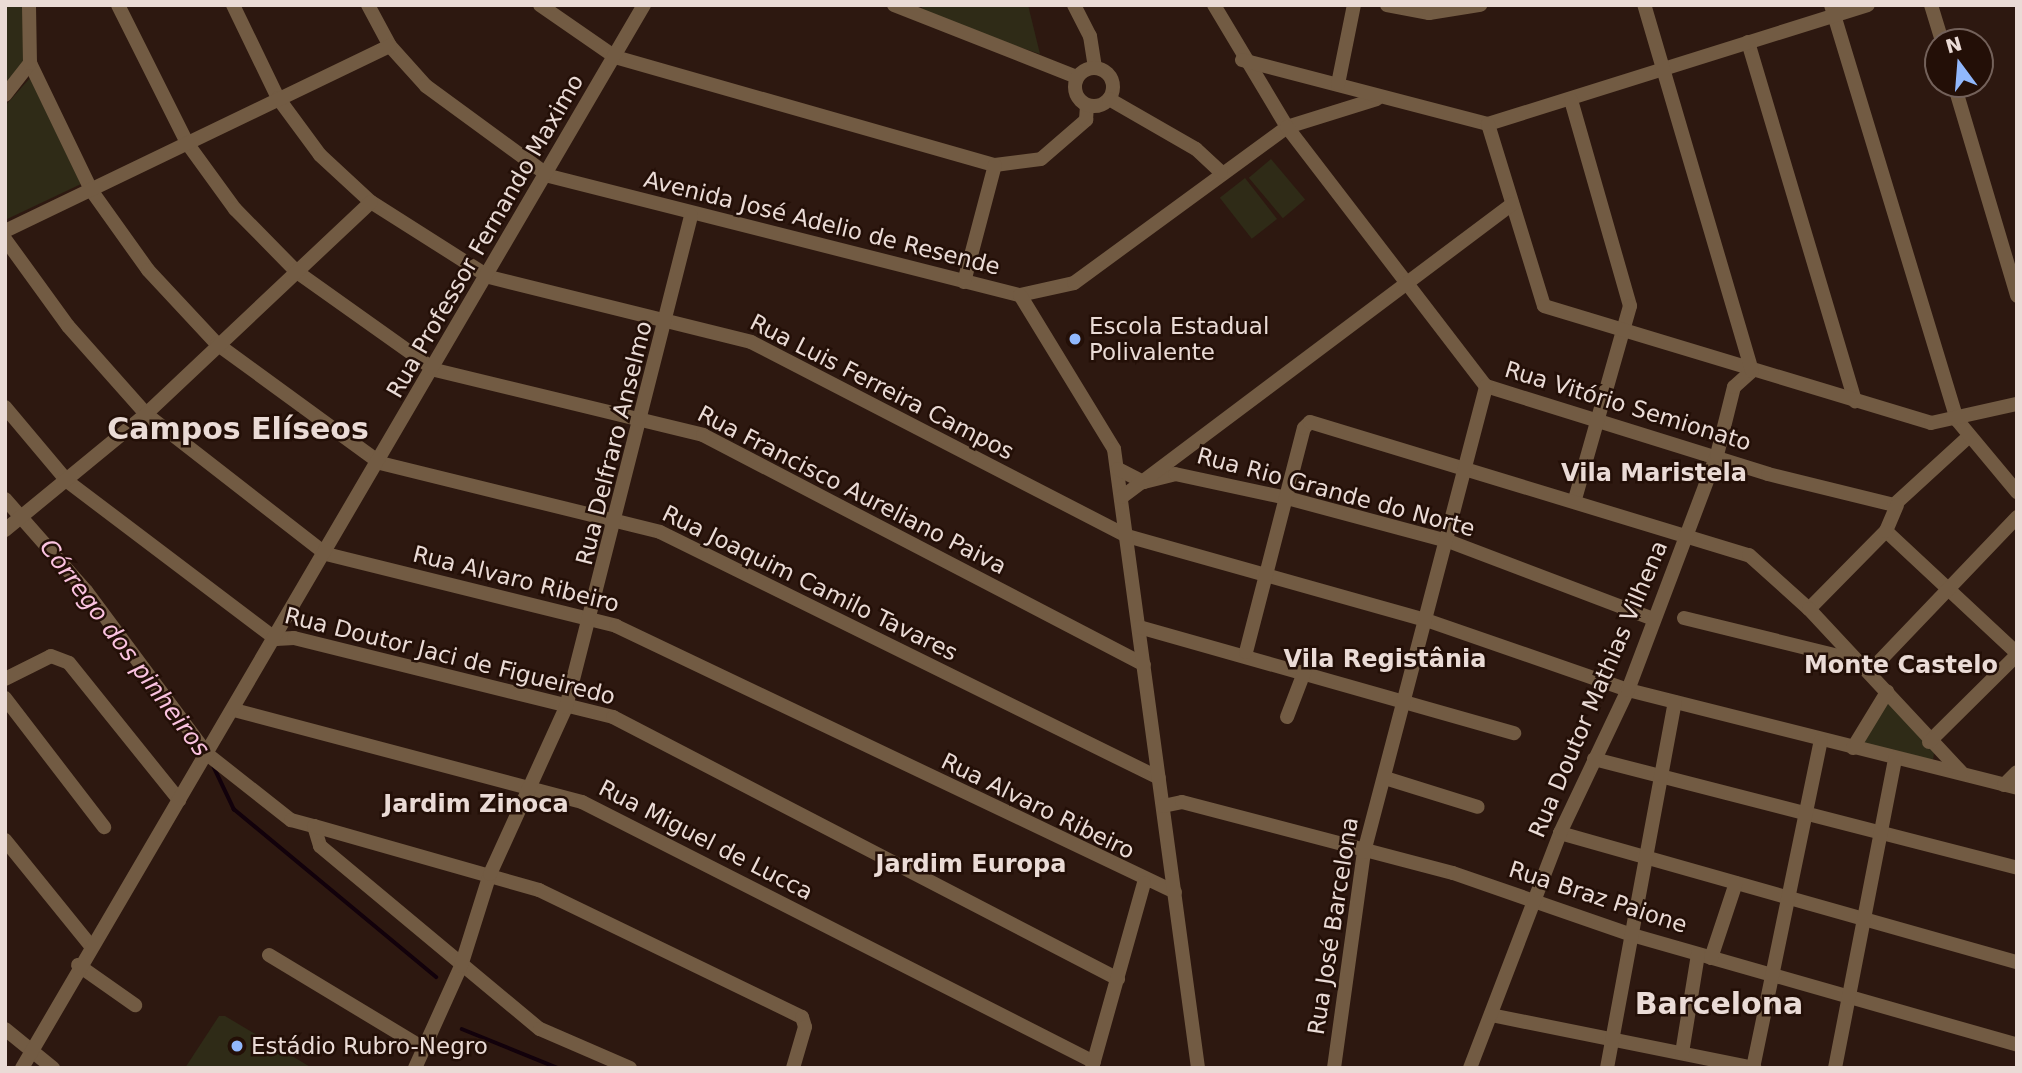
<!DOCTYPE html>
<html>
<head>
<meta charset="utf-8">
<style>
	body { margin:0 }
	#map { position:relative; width:2022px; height:1073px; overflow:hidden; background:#2d1810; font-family:"DejaVu Sans",sans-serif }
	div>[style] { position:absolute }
	.green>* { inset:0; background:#2f2b17; transform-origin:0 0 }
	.stream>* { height:3.5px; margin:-1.75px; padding:0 1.75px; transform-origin:1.75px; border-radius:1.75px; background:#12010b }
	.minor>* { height:14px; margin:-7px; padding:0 7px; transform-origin:7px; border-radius:7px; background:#725b43 }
	.minor>.ring { margin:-7px; padding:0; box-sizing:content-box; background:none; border:14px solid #725b43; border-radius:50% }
	.dots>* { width:19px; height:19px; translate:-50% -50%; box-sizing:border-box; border:4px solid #230f07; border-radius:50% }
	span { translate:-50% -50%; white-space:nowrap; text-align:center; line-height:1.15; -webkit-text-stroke:5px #230f07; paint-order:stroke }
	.street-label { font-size:23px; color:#eadbd6 }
	.poi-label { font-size:23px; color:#eadbd6 }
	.left { translate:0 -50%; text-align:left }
	.neighbourhood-label { font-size:24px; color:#eadbd6; font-weight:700 }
	.water-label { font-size:24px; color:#fbc3e1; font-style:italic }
	.district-label { font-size:30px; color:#eadbd6; font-weight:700 }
	.frame { position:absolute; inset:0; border:7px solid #eadbd6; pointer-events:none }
	.north { position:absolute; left:1924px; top:28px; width:70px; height:70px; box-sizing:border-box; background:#230f07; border:2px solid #73615a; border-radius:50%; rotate:344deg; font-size:19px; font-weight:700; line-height:28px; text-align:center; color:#eadbd6 }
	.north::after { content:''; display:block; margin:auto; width:24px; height:32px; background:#91b8fd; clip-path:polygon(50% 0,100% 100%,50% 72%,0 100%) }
</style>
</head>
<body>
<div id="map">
	<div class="green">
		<i style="clip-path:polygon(5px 5px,24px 5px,25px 62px,5px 84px)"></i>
		<i style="clip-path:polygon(923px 5px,1028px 5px,1040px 54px,919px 14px)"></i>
		<i style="clip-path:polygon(30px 78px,81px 184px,5px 220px,5px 106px)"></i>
		<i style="left:1271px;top:159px;width:53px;height:29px;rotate:50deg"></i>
		<i style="left:1245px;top:178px;width:52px;height:32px;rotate:52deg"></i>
		<i style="clip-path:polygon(1885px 698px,1934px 753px,1933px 760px,1859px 743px)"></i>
		<i style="clip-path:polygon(219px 1016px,225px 1016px,312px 1068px,185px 1068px)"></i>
	</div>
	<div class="stream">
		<i style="left:214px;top:767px;width:47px;rotate:64.5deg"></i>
		<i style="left:234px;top:809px;width:263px;rotate:39.7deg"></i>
		<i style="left:462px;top:1029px;width:104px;rotate:22.1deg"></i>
	</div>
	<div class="minor">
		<i style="left:118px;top:5px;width:154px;rotate:63.4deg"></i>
		<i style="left:187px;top:143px;width:82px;rotate:54deg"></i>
		<i style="left:235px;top:209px;width:88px;rotate:45.5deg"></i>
		<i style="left:297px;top:272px;width:169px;rotate:35.4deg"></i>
		<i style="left:435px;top:370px;width:276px;rotate:13.6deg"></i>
		<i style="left:703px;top:435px;width:497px;rotate:27.5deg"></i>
		<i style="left:233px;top:5px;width:103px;rotate:64.2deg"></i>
		<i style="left:278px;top:98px;width:71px;rotate:53.6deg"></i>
		<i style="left:320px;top:155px;width:69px;rotate:42.7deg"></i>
		<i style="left:371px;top:202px;width:140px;rotate:32.4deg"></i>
		<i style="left:489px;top:277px;width:270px;rotate:13.9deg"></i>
		<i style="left:751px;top:342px;width:423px;rotate:27.3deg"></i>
		<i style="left:1127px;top:536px;width:311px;rotate:15.7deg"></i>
		<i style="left:1426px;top:620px;width:214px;rotate:19.1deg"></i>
		<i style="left:1628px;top:690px;width:401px;rotate:14.1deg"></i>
		<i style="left:368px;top:5px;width:47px;rotate:61.8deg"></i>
		<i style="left:390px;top:46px;width:54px;rotate:48deg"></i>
		<i style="left:426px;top:86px;width:152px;rotate:36.2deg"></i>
		<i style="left:549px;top:176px;width:486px;rotate:14.2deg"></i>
		<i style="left:1020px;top:295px;width:55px;rotate:-12.5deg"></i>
		<i style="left:1074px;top:283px;width:264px;rotate:-36.2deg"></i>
		<i style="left:1287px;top:127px;width:94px;rotate:-17.3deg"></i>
		<i style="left:540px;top:5px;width:91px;rotate:34.7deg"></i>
		<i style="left:615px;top:57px;width:395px;rotate:15.9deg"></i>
		<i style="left:995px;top:165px;width:46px;rotate:-7.4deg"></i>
		<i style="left:1041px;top:159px;width:60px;rotate:-40.9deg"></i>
		<i style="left:1086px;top:120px;width:15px;rotate:-86deg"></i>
		<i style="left:894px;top:5px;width:197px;rotate:21.5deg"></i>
		<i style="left:1074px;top:5px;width:35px;rotate:63deg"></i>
		<i style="left:1090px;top:36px;width:31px;rotate:81deg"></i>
		<i style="left:1214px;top:5px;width:142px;rotate:59.1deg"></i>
		<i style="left:1287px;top:127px;width:327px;rotate:52.5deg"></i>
		<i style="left:1486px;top:386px;width:295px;rotate:17.3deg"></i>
		<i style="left:1768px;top:474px;width:130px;rotate:13.8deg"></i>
		<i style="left:1894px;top:505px;width:99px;rotate:-42.5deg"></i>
		<i style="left:1387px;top:5px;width:43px;rotate:10.8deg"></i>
		<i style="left:1429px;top:13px;width:52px;rotate:-8.9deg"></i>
		<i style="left:1831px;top:5px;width:434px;rotate:73.1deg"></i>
		<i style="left:1957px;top:420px;width:94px;rotate:50.2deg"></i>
		<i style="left:1931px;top:5px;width:39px;rotate:73deg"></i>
		<i style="left:1748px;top:42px;width:375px;rotate:73.4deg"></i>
		<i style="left:1242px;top:60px;width:254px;rotate:14.6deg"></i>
		<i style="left:1488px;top:124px;width:398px;rotate:-17.4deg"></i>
		<i style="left:30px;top:63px;width:141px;rotate:64.3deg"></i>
		<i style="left:91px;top:190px;width:98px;rotate:54.5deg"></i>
		<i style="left:148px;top:270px;width:101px;rotate:47deg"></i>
		<i style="left:217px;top:344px;width:202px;rotate:36.1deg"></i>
		<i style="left:380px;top:463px;width:288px;rotate:13.8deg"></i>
		<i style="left:660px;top:532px;width:556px;rotate:26.24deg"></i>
		<i class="ring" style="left:1075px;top:68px;width:24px;height:24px"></i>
		<i style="left:1338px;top:84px;width:81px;rotate:-78.6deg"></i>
		<i style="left:1954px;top:84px;width:221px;rotate:73.4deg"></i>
		<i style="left:5px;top:95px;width:41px;rotate:-52deg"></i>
		<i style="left:30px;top:63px;width:58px;rotate:-91deg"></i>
		<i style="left:1109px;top:99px;width:100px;rotate:29.9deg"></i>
		<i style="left:1196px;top:149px;width:34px;rotate:43deg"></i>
		<i style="left:1571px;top:100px;width:214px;rotate:74deg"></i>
		<i style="left:1630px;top:306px;width:201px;rotate:105.9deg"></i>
		<i style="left:1488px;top:124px;width:190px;rotate:72.9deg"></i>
		<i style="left:1544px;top:306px;width:404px;rotate:16.8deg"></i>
		<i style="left:1931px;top:423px;width:88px;rotate:-12.5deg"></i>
		<i style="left:5px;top:231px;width:427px;rotate:-25.7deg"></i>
		<i style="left:5px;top:239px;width:107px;rotate:54.1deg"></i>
		<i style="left:68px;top:326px;width:118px;rotate:48.4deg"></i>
		<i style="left:146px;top:414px;width:228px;rotate:37.9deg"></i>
		<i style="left:326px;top:554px;width:299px;rotate:13.9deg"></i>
		<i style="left:616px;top:626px;width:619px;rotate:25.45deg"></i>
		<i style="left:964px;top:282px;width:121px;rotate:-75.2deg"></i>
		<i style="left:1020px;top:295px;width:180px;rotate:58.6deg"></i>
		<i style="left:1114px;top:449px;width:625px;rotate:82.27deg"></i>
		<i style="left:5px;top:407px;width:97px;rotate:50deg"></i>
		<i style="left:67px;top:481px;width:262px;rotate:37.1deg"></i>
		<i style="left:276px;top:639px;width:18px;rotate:-3deg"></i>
		<i style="left:294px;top:638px;width:329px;rotate:13.9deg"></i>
		<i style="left:613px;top:717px;width:569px;rotate:27.42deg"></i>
		<i style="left:1118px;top:469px;width:29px;rotate:27deg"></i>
		<i style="left:1144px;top:482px;width:32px;rotate:-14deg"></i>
		<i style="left:1175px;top:474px;width:115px;rotate:12.1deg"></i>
		<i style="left:1287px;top:498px;width:167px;rotate:15deg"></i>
		<i style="left:1448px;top:541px;width:219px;rotate:20.8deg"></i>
		<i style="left:1122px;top:497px;width:488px;rotate:-36.9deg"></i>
		<i style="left:5px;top:499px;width:123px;rotate:48.6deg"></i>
		<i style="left:86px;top:591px;width:203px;rotate:53.4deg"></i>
		<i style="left:207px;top:754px;width:107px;rotate:38.2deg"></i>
		<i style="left:291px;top:820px;width:24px;rotate:15deg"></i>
		<i style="left:314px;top:826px;width:21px;rotate:73deg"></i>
		<i style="left:320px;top:846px;width:286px;rotate:39.8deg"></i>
		<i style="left:540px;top:1029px;width:98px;rotate:23.4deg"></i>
		<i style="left:5px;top:530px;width:183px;rotate:-39.4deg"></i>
		<i style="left:146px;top:414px;width:309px;rotate:-43.3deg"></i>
		<i style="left:1886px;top:531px;width:179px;rotate:43deg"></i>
		<i style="left:1809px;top:609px;width:110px;rotate:-45.4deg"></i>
		<i style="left:1886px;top:531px;width:28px;rotate:-67deg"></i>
		<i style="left:1684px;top:618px;width:180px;rotate:13.8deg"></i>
		<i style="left:1139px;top:627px;width:390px;rotate:15.8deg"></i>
		<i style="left:1246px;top:652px;width:231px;rotate:-75.5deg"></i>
		<i style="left:1304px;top:428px;width:8px;rotate:-45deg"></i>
		<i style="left:1310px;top:422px;width:459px;rotate:16.9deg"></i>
		<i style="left:1749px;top:555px;width:81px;rotate:42deg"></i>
		<i style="left:1809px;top:609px;width:223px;rotate:47deg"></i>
		<i style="left:1870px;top:671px;width:213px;rotate:-46.3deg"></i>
		<i style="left:5px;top:679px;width:51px;rotate:-26.6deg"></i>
		<i style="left:51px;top:656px;width:19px;rotate:21deg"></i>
		<i style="left:69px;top:663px;width:176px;rotate:51.2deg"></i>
		<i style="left:5px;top:698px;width:163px;rotate:52.5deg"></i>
		<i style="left:234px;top:710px;width:360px;rotate:14.8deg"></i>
		<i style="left:582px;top:802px;width:574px;rotate:26.92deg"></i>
		<i style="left:1287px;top:717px;width:50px;rotate:-69deg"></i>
		<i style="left:1929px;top:742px;width:124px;rotate:-44.7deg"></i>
		<i style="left:1853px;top:748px;width:66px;rotate:-58.7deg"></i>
		<i style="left:1594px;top:759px;width:437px;rotate:14.4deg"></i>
		<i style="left:1385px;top:778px;width:97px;rotate:17.3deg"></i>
		<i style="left:2004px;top:785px;width:18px;rotate:-45deg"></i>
		<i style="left:1163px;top:806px;width:19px;rotate:-12deg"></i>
		<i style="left:1182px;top:802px;width:280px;rotate:14.7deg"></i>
		<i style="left:1453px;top:873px;width:189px;rotate:19.1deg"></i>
		<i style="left:1632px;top:935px;width:400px;rotate:15.9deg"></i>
		<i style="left:314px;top:826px;width:234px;rotate:15.9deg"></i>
		<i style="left:539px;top:890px;width:292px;rotate:25.8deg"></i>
		<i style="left:802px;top:1017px;width:10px;rotate:73deg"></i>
		<i style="left:805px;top:1027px;width:43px;rotate:106.3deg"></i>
		<i style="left:1560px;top:833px;width:475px;rotate:15.8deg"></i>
		<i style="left:5px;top:840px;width:135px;rotate:51deg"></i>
		<i style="left:269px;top:955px;width:180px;rotate:31.1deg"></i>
		<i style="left:1711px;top:958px;width:79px;rotate:-71.6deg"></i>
		<i style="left:78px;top:965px;width:70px;rotate:35.1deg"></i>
		<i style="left:1491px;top:1015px;width:269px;rotate:11.4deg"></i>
		<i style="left:5px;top:1029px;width:62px;rotate:39.1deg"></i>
		<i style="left:1682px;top:1053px;width:100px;rotate:-80.8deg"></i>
		<i style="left:22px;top:1068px;width:1232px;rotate:-59.67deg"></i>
		<i style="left:415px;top:1068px;width:112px;rotate:-65.7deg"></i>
		<i style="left:461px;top:966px;width:96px;rotate:-72.5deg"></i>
		<i style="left:490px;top:874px;width:183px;rotate:-65.5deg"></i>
		<i style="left:566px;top:707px;width:507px;rotate:-75.72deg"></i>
		<i style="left:1092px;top:1068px;width:192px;rotate:-74.3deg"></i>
		<i style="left:1334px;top:1068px;width:218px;rotate:-82.1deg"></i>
		<i style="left:1364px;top:852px;width:482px;rotate:-75.3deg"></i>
		<i style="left:1470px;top:1068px;width:252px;rotate:-69deg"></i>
		<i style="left:1560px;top:833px;width:158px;rotate:-64.6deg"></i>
		<i style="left:1628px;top:690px;width:251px;rotate:-69.3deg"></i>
		<i style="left:1717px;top:455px;width:70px;rotate:-76deg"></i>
		<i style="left:1734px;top:387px;width:24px;rotate:-42deg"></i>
		<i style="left:1752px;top:371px;width:382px;rotate:-106.4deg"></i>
		<i style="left:1607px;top:1068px;width:372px;rotate:-79.5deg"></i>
		<i style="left:1753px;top:1068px;width:334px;rotate:-78.3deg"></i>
		<i style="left:1835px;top:1068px;width:316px;rotate:-79deg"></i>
	</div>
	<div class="dots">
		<i style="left:1075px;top:339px;background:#91b8fd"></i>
		<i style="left:237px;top:1046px;background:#91b8fd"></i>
	</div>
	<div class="street-label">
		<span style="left:822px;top:223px;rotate:14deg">Avenida José Adelio de Resende</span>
		<span style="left:485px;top:236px;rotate:-60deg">Rua Professor Fernando Maximo</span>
		<span style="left:882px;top:387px;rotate:27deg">Rua Luis Ferreira Campos</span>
		<span style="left:1628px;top:406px;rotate:17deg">Rua Vitório Semionato</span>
		<span style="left:614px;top:443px;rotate:-76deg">Rua Delfraro Anselmo</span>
		<span style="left:852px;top:490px;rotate:27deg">Rua Francisco Aureliano Paiva</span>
		<span style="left:1336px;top:492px;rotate:15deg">Rua Rio Grande do Norte</span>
		<span style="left:516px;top:579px;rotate:14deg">Rua Alvaro Ribeiro</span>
		<span style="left:810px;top:583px;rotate:26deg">Rua Joaquim Camilo Tavares</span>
		<span style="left:450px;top:656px;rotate:14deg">Rua Doutor Jaci de Figueiredo</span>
		<span style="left:1598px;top:689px;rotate:-67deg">Rua Doutor Mathias Vilhena</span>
		<span style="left:1038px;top:806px;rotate:26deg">Rua Alvaro Ribeiro</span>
		<span style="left:706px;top:840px;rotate:27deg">Rua Miguel de Lucca</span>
		<span style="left:1598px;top:897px;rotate:18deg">Rua Braz Paione</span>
		<span style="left:1333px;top:926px;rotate:-81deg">Rua José Barcelona</span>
	</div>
	<div class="poi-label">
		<span class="left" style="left:1089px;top:339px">Escola Estadual<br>Polivalente</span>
		<span class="left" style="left:251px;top:1046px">Estádio Rubro-Negro</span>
	</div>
	<div class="neighbourhood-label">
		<span style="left:1654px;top:474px">Vila Maristela</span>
		<span style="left:1385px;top:660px">Vila Registânia</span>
		<span style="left:1901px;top:666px">Monte Castelo</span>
		<span style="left:476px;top:805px">Jardim Zinoca</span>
		<span style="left:971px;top:865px">Jardim Europa</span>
	</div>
	<div class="water-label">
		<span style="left:124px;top:648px;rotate:53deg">Córrego dos pinheiros</span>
	</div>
	<div class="district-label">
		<span style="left:238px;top:429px">Campos Elíseos</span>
		<span style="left:1719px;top:1004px">Barcelona</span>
	</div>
	<div class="frame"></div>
	<div class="north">N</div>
</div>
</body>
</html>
